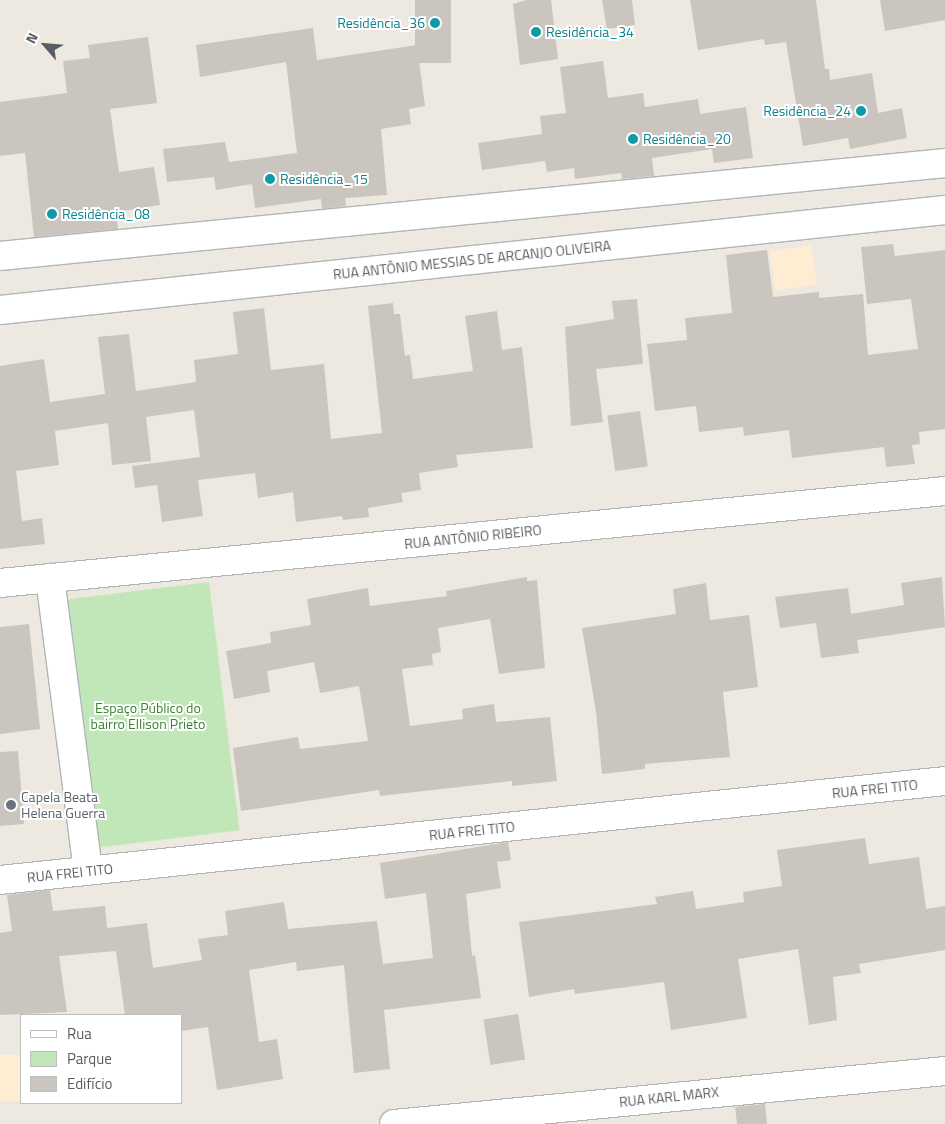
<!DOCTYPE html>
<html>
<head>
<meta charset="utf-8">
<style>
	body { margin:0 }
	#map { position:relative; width:945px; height:1124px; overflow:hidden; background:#ede8e0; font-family:"Titillium Web",sans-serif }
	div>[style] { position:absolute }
	.commercial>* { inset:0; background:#ffedd3; transform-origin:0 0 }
	.green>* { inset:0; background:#c1e7b9; transform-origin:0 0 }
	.building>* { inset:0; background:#cac5bf; transform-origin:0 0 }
	.roads { filter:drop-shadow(1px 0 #b1b5b9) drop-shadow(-1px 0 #b1b5b9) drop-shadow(0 1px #b1b5b9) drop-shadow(0 -1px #b1b5b9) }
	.minor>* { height:28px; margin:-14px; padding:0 14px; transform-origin:14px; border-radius:14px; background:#fff }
	.dots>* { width:14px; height:14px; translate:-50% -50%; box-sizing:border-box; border:2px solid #fff; border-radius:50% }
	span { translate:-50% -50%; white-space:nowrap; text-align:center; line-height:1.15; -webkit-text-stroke:4px #fff; paint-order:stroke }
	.culture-label { font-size:14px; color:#0d838f }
	.right { translate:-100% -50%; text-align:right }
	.left { translate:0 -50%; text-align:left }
	.street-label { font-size:14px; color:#595e62 }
	.park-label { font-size:14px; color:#38852e }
	.worship-label { font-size:14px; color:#5b616d }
	.legend { position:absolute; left:20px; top:1014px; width:162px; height:90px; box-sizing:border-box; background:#fff; border:1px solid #bdbfc0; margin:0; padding:6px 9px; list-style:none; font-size:15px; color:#595e62 }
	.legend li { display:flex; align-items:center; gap:10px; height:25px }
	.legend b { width:25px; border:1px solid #bdbfc0 }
	.north { position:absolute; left:20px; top:20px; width:50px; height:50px; -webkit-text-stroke:4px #fff; paint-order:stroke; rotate:297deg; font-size:14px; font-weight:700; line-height:20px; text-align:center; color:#595e62 }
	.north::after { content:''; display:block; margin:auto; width:18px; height:22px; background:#595e62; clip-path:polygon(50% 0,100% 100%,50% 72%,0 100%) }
</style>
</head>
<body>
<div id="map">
	<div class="commercial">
		<i style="left:811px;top:245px;width:40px;height:42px;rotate:81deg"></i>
		<i style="left:21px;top:1055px;width:46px;height:21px;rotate:90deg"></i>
	</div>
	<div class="green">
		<i style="left:209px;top:582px;width:250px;height:152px;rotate:83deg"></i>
	</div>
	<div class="building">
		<i style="left:415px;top:0;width:36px;height:63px"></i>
		<i style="clip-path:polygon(526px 0,551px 0,558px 59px,520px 65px,513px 4px)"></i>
		<i style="clip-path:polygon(602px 0,632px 0,635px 25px,607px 29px)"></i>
		<i style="clip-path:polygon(690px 0,816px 0,825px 69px,829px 69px,830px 80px,872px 73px,878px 113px,902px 108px,907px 138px,850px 149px,848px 138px,803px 146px,786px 42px,765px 45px,764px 39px,698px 50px)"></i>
		<i style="clip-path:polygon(880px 0,945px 0,945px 20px,885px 31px)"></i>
		<i style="clip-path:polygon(313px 28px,317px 60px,417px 45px,425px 106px,409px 109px,411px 124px,381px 129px,387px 195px,345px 198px,346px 206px,322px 209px,321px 199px,255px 208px,252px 184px,216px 190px,214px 177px,167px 182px,163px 149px,225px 142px,229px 162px,297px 153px,286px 62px,200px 77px,196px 45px)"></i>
		<i style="clip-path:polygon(148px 37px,157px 103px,110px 109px,119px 172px,154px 167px,160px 205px,116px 212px,118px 229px,34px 237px,25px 153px,0 156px,0 102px,67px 93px,63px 61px,90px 58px,88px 45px)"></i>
		<i style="clip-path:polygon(603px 61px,608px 98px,643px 93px,645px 107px,698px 99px,700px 114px,746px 107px,753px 158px,714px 163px,712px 149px,652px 158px,654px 176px,622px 179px,621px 173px,575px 179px,574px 168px,547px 172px,545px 161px,482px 170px,478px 143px,542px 134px,540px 116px,566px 113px,560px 67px)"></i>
		<i style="clip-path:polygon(893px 244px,895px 256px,945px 250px,945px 429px,919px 432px,920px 444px,912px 445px,915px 464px,886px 467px,884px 447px,792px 458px,789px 430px,744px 436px,743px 427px,699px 432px,696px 406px,655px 411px,647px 344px,687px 340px,685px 318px,732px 313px,726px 255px,767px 250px,773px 297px,819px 292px,819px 298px,863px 294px,868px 355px,918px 349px,911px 299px,867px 304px,861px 247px)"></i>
		<i style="clip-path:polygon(637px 299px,643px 364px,596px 369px,603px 422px,571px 426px,565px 327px,614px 319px,612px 301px)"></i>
		<i style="clip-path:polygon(393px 303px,394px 314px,400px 314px,405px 356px,410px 355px,413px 379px,473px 371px,465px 316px,497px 311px,502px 350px,522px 347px,533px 448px,456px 455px,458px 467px,419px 473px,421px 490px,401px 493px,403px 502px,368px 508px,369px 517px,343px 520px,342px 516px,296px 522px,293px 492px,258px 498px,255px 473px,198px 480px,203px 516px,162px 522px,157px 485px,135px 488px,132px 466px,200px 457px,194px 410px,146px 417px,151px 461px,112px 465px,108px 423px,55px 431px,59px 465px,16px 471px,22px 521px,42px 518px,45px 544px,0 549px,0 366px,44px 359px,50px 402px,105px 394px,98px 337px,129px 334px,136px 391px,196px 382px,194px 360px,238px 354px,233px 312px,264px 308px,271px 370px,324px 364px,331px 439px,382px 433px,368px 306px)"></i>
		<i style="left:640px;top:411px;width:56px;height:33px;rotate:82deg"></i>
		<i style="clip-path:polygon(527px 577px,527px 581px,537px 580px,545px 668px,499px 674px,490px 619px,438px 628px,441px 652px,432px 654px,433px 665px,402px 669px,410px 726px,463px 719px,462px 709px,494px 704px,496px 722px,550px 717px,557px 781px,512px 786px,512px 781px,380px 796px,379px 790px,241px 811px,233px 748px,298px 737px,300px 749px,368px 741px,359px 686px,320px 693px,314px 662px,267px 671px,270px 692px,234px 699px,226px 651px,271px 643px,270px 632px,311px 625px,307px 599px,368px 588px,370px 606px,447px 596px,446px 591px)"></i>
		<i style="clip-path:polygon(942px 577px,945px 627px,857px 640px,859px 653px,821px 658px,816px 623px,780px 628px,775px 597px,848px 588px,851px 614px,904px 605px,901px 583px)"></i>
		<i style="clip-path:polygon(706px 583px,710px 620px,749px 615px,758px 687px,723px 692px,730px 757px,645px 764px,645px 769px,602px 774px,596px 712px,582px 628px,676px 614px,673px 589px)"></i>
		<i style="clip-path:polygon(29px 624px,40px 729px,0 734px,0 627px)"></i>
		<i style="clip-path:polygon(18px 751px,24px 824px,0 826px,0 752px)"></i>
		<i style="clip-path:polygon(865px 838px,869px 864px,919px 857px,926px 909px,945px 906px,945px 950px,859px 964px,861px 973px,833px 977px,837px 1020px,809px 1025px,798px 949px,738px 959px,747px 1018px,671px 1030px,664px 982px,575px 994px,574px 989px,529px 997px,519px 922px,657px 904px,655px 897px,693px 891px,696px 909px,744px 902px,743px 892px,782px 886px,777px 850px)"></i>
		<i style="clip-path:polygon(508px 842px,511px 860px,497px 862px,501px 888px,466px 894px,472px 956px,475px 955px,481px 998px,384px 1010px,390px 1069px,354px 1073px,344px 965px,297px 971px,296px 962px,249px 970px,259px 1042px,277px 1039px,283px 1079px,217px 1090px,208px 1027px,181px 1031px,181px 1015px,125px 1015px,116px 951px,59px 956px,67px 1012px,0 1015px,0 933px,12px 931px,7px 895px,50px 890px,53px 911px,105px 906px,107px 928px,147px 923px,153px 968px,202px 960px,198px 939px,228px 935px,225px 911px,284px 902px,288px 929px,377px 921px,383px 964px,433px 958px,426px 893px,385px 899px,380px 863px)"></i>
		<i style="left:518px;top:1014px;width:46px;height:35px;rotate:81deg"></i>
		<i style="clip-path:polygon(765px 1104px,767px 1124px,737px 1124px,735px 1107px)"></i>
	</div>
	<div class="roads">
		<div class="minor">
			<i style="left:0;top:256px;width:950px;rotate:-5.62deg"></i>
			<i style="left:0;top:310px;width:950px;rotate:-6.04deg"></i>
			<i style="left:50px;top:578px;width:295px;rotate:82.6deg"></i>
			<i style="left:0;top:583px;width:949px;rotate:-5.56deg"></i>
			<i style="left:0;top:880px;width:950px;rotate:-5.98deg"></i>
			<i style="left:394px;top:1124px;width:554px;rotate:-5.49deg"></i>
		</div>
	</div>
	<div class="dots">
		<i style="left:435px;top:23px;background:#0f9aa8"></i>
		<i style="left:536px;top:32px;background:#0f9aa8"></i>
		<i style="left:861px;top:111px;background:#0f9aa8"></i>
		<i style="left:633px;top:139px;background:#0f9aa8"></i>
		<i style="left:270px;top:179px;background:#0f9aa8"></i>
		<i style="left:52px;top:214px;background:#0f9aa8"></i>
		<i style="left:11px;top:805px;background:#6b7280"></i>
	</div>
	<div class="culture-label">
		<span class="right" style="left:425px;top:23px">Residência_36</span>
		<span class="left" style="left:546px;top:32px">Residência_34</span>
		<span class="right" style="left:851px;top:111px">Residência_24</span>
		<span class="left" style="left:643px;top:139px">Residência_20</span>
		<span class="left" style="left:280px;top:179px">Residência_15</span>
		<span class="left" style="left:62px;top:214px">Residência_08</span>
	</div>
	<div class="street-label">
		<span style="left:472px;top:260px;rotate:-6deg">RUA ANTÔNIO MESSIAS DE ARCANJO OLIVEIRA</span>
		<span style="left:473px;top:537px;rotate:-6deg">RUA ANTÔNIO RIBEIRO</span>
		<span style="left:875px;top:789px;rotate:-6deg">RUA FREI TITO</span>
		<span style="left:472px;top:831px;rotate:-6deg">RUA FREI TITO</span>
		<span style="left:70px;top:873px;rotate:-6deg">RUA FREI TITO</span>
		<span style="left:669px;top:1097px;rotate:-6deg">RUA KARL MARX</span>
	</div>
	<div class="park-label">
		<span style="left:148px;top:716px">Espaço Público do<br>bairro Ellison Prieto</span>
	</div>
	<div class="worship-label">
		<span class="left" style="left:21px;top:805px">Capela Beata<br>Helena Guerra</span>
	</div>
	<ul class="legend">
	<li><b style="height:6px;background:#fff"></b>Rua</li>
	<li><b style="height:14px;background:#c1e7b9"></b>Parque</li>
	<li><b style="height:14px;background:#cac5bf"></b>Edifício</li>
	</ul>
	<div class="north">N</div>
</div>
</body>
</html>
